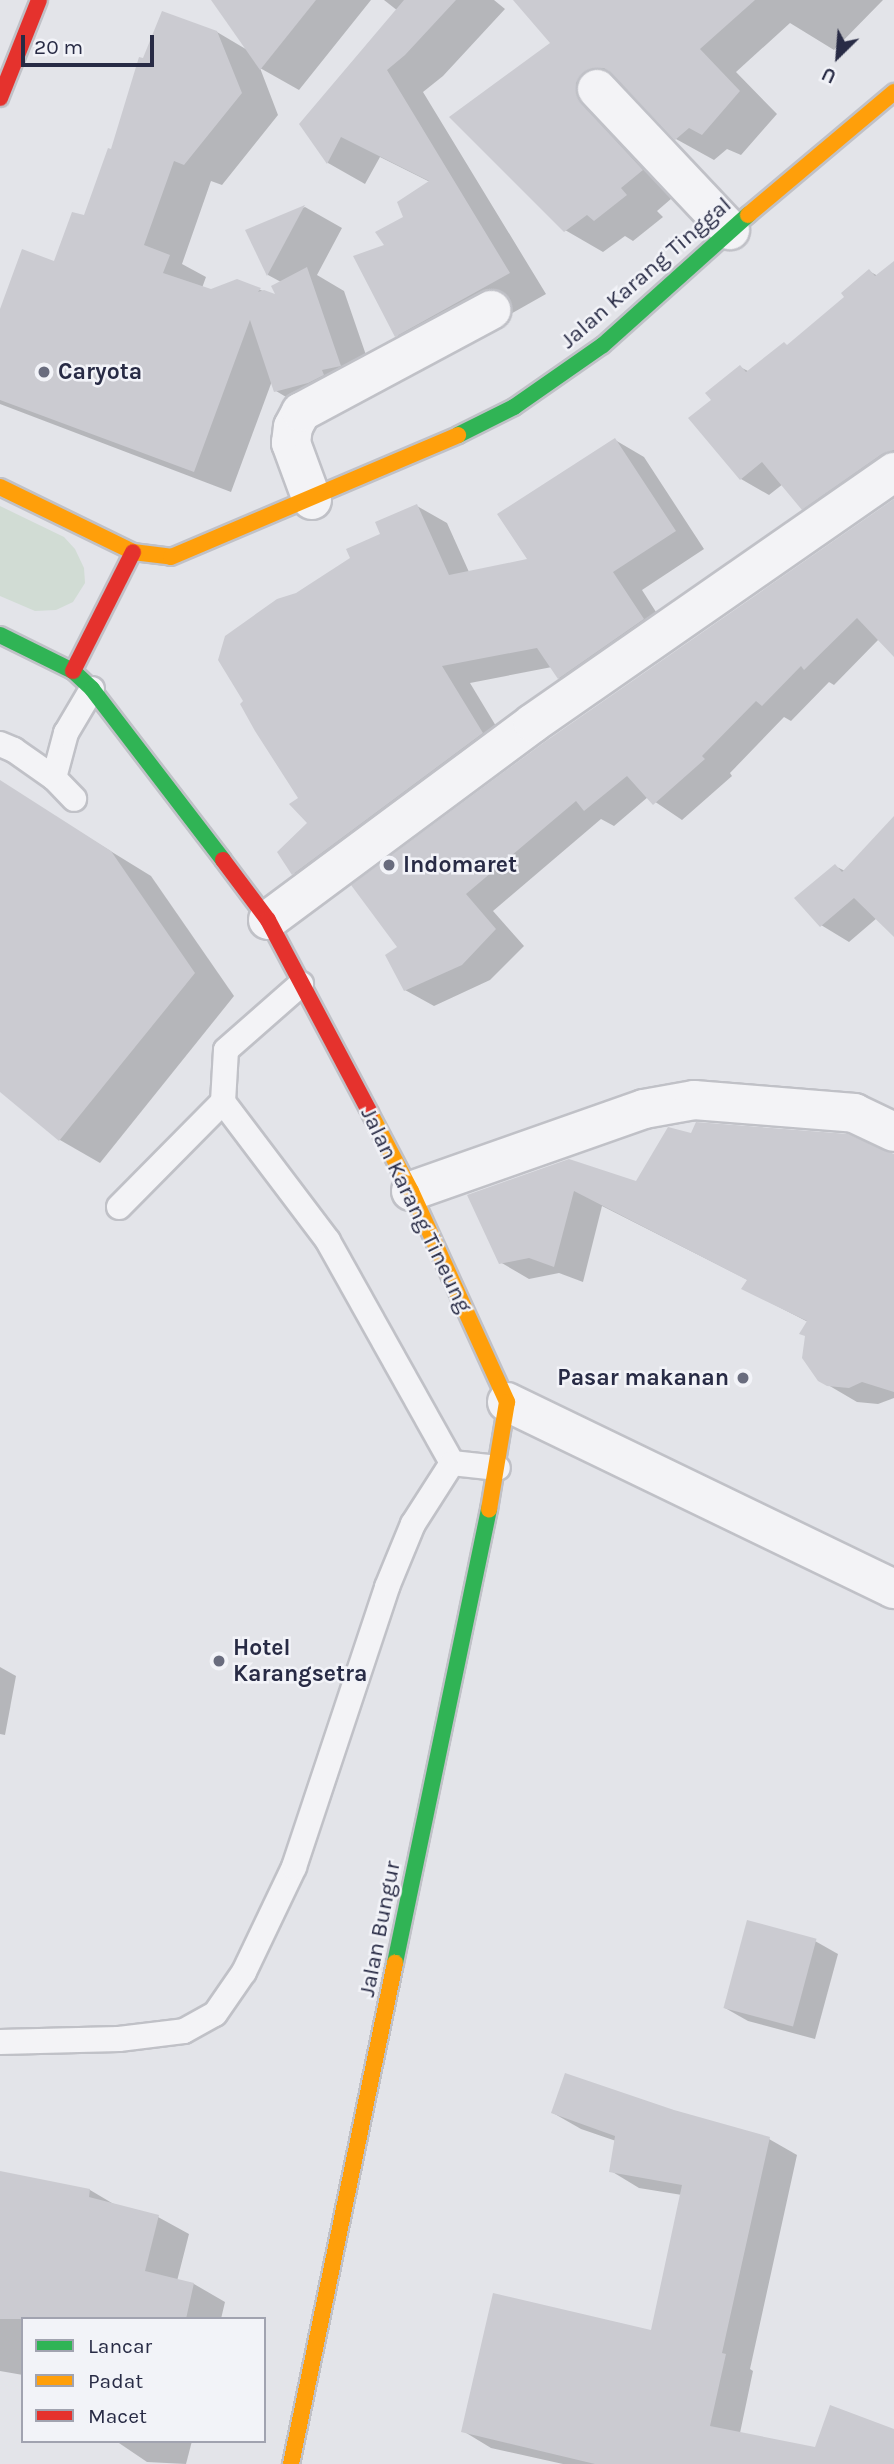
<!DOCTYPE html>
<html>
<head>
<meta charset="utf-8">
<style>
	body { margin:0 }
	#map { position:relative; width:894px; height:2464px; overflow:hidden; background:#e3e4e9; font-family:Karla,sans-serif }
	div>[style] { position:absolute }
	.green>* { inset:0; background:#d1dcd4 }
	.shadow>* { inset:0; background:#0003 }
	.building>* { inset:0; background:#cbcbd1; transform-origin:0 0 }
	.roads { filter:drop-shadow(2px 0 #c0c1c7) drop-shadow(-2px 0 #c0c1c7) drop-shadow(0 2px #c0c1c7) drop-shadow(0 -2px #c0c1c7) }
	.lane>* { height:24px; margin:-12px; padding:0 12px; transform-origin:12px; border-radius:12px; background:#f3f3f6 }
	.street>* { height:38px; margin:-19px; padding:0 19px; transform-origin:19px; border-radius:19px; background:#f3f3f6 }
	.fast>* { height:16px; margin:-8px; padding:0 8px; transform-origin:8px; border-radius:8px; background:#30b455 }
	.slow>* { height:16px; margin:-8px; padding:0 8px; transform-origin:8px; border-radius:8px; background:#ff9f0a }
	.jam>* { height:16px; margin:-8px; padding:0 8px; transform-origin:8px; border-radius:8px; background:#e5322d }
	.dots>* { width:19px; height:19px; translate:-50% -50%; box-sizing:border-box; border:4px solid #f2f3f8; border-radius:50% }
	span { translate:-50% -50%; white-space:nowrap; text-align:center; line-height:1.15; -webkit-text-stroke:5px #f2f3f8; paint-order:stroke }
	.street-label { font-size:23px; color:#282b45 }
	.poi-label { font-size:23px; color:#282b45; font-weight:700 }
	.left { translate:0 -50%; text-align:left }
	.right { translate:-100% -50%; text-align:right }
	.legend { position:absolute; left:21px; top:2317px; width:245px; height:126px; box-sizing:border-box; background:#f2f3f8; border:2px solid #a1a3b0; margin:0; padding:9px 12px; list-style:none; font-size:21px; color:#282b45 }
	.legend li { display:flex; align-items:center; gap:14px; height:35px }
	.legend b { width:35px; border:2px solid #a1a3b0 }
	.north { position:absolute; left:803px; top:21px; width:70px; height:70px; -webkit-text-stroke:5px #f2f3f8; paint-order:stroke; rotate:205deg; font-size:19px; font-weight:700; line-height:28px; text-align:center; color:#282b45 }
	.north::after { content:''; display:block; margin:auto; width:24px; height:32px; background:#282b45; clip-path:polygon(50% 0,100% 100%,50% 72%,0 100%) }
	.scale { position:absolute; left:21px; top:35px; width:133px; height:32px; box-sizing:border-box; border:4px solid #282b45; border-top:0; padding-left:9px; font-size:21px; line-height:24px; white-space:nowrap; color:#282b45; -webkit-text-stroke:5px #f2f3f8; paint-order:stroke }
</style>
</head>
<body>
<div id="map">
	<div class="green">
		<i style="clip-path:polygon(0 506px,64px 537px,75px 549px,84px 568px,85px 583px,73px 602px,56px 610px,35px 611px,0 596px)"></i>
	</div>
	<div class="shadow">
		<i style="clip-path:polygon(225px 0,371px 0,299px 90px,260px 68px,278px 115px,222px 185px,211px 181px,182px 264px,206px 277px,202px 288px,211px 291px,237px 281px,279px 297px,281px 282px,268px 275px,247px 231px,305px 207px,342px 228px,317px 275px,344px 291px,377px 387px,313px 413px,276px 391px,272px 381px,231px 492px,0 404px,0 314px,55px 264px,85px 218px,112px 151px,217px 32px,249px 51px)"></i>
		<i style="clip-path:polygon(384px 0,494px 0,505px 9px,443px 76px,423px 92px,546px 294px,434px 357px,397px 335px,387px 246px,430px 182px,380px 157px,365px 184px,328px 163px,301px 124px,398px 11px)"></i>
		<i style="clip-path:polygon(516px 0,883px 0,834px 50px,790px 23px,736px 72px,777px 114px,741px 155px,727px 149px,714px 160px,676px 139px,630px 89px,619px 95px,679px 192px,657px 211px,663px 217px,633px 241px,625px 236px,603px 252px,565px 230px,552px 43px)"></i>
		<i style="clip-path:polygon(869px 271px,878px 276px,894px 272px,894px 483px,831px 525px,803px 508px,783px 484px,769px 495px,741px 479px,691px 418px,713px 400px,740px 367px,750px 372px,788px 346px,847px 297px)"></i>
		<i style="clip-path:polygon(615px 440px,644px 457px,704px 549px,642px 590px,672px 637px,589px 695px,559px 678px,552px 667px,470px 683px,511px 751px,323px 890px,294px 873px,309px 823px,300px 798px,296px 595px,353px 558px,417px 506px,447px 523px,469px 572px,530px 560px)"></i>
		<i style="clip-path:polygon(894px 501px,894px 655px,879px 639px,834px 685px,829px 682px,791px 721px,784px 717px,730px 773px,732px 776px,682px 820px,648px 797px,614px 826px,601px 819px,493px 911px,524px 946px,490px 980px,434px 1006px,405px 990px,399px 948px)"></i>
		<i style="clip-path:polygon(0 783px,151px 876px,234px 996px,100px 1163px,60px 1140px,0 1090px)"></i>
		<i style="clip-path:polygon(894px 830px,894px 935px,877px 918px,849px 942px,821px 925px,835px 866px,845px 871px)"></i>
		<i style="clip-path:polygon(692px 1135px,894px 1155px,894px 1398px,878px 1404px,857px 1402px,828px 1385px,808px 1322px,744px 1289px,748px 1280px,602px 1206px,583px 1282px,559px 1273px,529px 1279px,500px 1262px,469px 1196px,637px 1183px)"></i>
		<i style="clip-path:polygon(0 1667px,16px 1676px,5px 1735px,0 1734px)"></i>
		<i style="clip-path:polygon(815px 1941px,838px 1954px,815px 2039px,748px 2021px,725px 2008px)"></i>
		<i style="clip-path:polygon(674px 2112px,769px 2139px,797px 2155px,750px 2369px,753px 2371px,740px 2433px,816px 2449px,894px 2431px,894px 2464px,563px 2464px,491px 2448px,463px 2431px,652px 2332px,682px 2195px,639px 2188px,611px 2171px,616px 2141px,581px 2129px,553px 2113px)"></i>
		<i style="clip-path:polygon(0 2173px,90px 2190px,117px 2206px,158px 2217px,189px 2234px,177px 2281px,194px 2284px,225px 2302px,221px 2319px,23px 2319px,23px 2375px,0 2371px)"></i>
		<i style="clip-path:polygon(116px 2441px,192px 2441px,186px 2464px,147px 2462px)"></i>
	</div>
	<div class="building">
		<i style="clip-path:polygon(211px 0,316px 0,260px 70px)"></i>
		<i style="clip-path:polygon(404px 0,456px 0,405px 55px,387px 70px,510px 273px,395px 337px,353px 256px,384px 245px,375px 232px,403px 217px,397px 202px,429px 181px,341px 137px,327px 164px,299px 124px)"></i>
		<i style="clip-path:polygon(513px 0,755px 0,700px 49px,740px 91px,702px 135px,689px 128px,675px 140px,612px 74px,604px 68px,593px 68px,583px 73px,576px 83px,576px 93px,581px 103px,643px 170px,621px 188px,627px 195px,594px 221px,587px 215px,564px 232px,449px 117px,550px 43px)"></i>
		<i style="clip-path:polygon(162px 11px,217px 31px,242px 93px,184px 165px,174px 161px,144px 245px,170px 255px,163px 273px,211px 289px,237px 279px,261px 288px,258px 292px,264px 290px,275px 294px,271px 286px,307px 267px,341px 366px,322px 370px,324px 375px,308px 383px,274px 392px,250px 320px,194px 472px,0 400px,0 309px,22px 249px,54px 261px,72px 212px,84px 215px,108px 148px,111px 149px,139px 57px,143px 58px)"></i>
		<i style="clip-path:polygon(305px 205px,267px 276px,245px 230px)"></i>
		<i style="clip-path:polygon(894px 261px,894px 450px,882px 454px,802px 510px,762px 462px,740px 480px,688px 418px,711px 400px,705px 393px,740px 365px,746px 372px,784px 342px,787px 345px,844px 297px,841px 293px,869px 269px,875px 276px)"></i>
		<i style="clip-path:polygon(615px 438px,676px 531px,613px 572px,644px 619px,558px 679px,537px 648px,442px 666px,483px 733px,292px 875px,277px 852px,307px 823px,289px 804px,298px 798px,255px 731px,240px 704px,243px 701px,218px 660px,225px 636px,277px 599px,296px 593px,350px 558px,346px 549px,380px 534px,375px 522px,417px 504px,449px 575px,527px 559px,497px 514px)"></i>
		<i style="clip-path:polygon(894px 499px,894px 657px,857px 618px,804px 670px,801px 666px,762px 706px,756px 701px,702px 756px,705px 759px,653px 805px,627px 776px,584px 811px,576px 801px,466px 894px,496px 929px,462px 965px,404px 991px,385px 955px,397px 947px,351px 885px,546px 741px)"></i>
		<i style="clip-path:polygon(0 780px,111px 851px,195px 973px,59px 1141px,0 1092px)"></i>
		<i style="clip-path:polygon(894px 816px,894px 937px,854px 898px,820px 927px,794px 898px,835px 864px,842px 872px)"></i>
		<i style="clip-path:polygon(696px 1122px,848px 1134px,894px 1154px,894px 1392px,862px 1382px,849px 1388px,827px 1386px,818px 1381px,802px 1358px,805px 1336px,799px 1334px,807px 1321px,741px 1289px,747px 1280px,574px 1191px,554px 1267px,529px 1258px,499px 1264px,467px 1195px,569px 1159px,636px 1181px,668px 1127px,691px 1133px)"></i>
		<i style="left:747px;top:1920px;width:72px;height:91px;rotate:15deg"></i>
		<i style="clip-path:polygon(565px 2073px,674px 2110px,770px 2137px,722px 2353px,726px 2354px,710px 2426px,815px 2447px,830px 2405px,894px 2429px,894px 2464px,595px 2464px,461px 2432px,493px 2293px,651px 2330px,682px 2185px,609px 2172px,615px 2136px,551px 2113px)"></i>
		<i style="clip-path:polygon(0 2171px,90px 2189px,89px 2197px,159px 2215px,145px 2271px,194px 2283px,186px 2319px,0 2319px)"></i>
	</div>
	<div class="roads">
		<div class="lane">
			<i style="left:0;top:744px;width:15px;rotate:23deg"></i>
			<i style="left:14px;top:750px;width:49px;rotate:35deg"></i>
			<i style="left:54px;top:778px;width:29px;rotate:46deg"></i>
			<i style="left:54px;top:778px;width:47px;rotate:-75.1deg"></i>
			<i style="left:66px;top:733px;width:51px;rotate:-59.4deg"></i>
			<i style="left:223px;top:1102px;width:174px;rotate:52.9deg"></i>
			<i style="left:328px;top:1241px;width:254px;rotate:60.8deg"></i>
			<i style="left:119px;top:1207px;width:148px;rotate:-45.3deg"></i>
			<i style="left:223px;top:1102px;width:52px;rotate:-86.7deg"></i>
			<i style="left:226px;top:1050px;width:100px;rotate:-41.3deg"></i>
			<i style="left:0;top:2042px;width:119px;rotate:-1.4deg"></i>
			<i style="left:119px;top:2039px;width:65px;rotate:-7deg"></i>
			<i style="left:184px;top:2031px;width:35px;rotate:-29deg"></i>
			<i style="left:215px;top:2014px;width:51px;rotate:-55.4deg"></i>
			<i style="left:244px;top:1972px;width:116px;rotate:-64.5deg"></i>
			<i style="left:294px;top:1867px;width:295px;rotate:-71.6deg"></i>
			<i style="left:387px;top:1587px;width:68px;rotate:-67.6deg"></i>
			<i style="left:413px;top:1524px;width:72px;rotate:-57.4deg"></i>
			<i style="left:452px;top:1463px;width:46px;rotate:6.2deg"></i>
		</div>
		<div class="street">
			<i style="left:597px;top:89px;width:194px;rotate:46.7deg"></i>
			<i style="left:312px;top:500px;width:61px;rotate:-110.2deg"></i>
			<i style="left:291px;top:443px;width:16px;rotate:-83deg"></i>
			<i style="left:293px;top:427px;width:17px;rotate:-62deg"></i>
			<i style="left:301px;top:412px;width:216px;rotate:-28.2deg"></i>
			<i style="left:268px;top:920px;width:330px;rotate:-36.6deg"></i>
			<i style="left:533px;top:723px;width:440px;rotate:-34.8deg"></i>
			<i style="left:411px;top:1191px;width:247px;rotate:-19.4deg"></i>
			<i style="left:644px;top:1109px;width:51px;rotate:-10.2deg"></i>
			<i style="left:694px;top:1100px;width:161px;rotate:4.6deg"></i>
			<i style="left:854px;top:1113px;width:44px;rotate:25.4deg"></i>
			<i style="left:507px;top:1402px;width:430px;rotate:25.8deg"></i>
		</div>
		<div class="fast">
			<i style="left:458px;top:435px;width:63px;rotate:-26.6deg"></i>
			<i style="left:514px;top:407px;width:108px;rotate:-34.9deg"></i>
			<i style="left:603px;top:345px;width:195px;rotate:-41.9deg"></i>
			<i style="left:0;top:635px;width:81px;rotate:26.3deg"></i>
			<i style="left:73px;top:671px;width:26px;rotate:43deg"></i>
			<i style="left:92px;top:689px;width:215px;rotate:52.5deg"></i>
			<i style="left:395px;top:1963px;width:463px;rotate:-78.3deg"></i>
		</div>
		<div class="slow">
			<i style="left:748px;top:215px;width:191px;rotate:-40.1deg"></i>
			<i style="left:0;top:487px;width:148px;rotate:26deg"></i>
			<i style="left:133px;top:552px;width:38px;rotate:7deg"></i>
			<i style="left:171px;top:557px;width:312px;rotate:-23deg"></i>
			<i style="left:370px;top:1113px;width:88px;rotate:62.3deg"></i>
			<i style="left:411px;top:1191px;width:232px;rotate:65.5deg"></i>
			<i style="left:507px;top:1402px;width:109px;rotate:99.5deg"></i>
			<i style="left:291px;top:2464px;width:512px;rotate:-78.27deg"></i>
		</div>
		<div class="jam">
			<i style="left:0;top:98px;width:105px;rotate:-68.3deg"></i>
			<i style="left:73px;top:671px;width:133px;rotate:-63.2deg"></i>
			<i style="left:223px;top:860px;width:75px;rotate:53.1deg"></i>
			<i style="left:268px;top:920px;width:218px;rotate:62.1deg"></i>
		</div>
	</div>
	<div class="dots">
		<i style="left:44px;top:372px;background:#696c7e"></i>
		<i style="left:389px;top:865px;background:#696c7e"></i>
		<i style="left:743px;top:1378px;background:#696c7e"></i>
		<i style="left:219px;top:1661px;background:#696c7e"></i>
	</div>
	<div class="street-label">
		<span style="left:646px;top:273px;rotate:-41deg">Jalan Karang Tinggal</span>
		<span style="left:416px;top:1210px;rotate:64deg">Jalan Karang Tineung</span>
		<span style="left:380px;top:1929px;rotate:-79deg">Jalan Bungur</span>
	</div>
	<div class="poi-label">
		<span class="left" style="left:58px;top:372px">Caryota</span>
		<span class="left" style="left:403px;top:865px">Indomaret</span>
		<span class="right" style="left:729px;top:1378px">Pasar makanan</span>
		<span class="left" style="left:233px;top:1661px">Hotel<br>Karangsetra</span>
	</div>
	<ul class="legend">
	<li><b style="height:9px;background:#30b455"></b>Lancar</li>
	<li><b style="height:9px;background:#ff9f0a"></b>Padat</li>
	<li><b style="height:9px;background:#e5322d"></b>Macet</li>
	</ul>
	<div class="north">U</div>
	<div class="scale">20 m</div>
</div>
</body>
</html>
